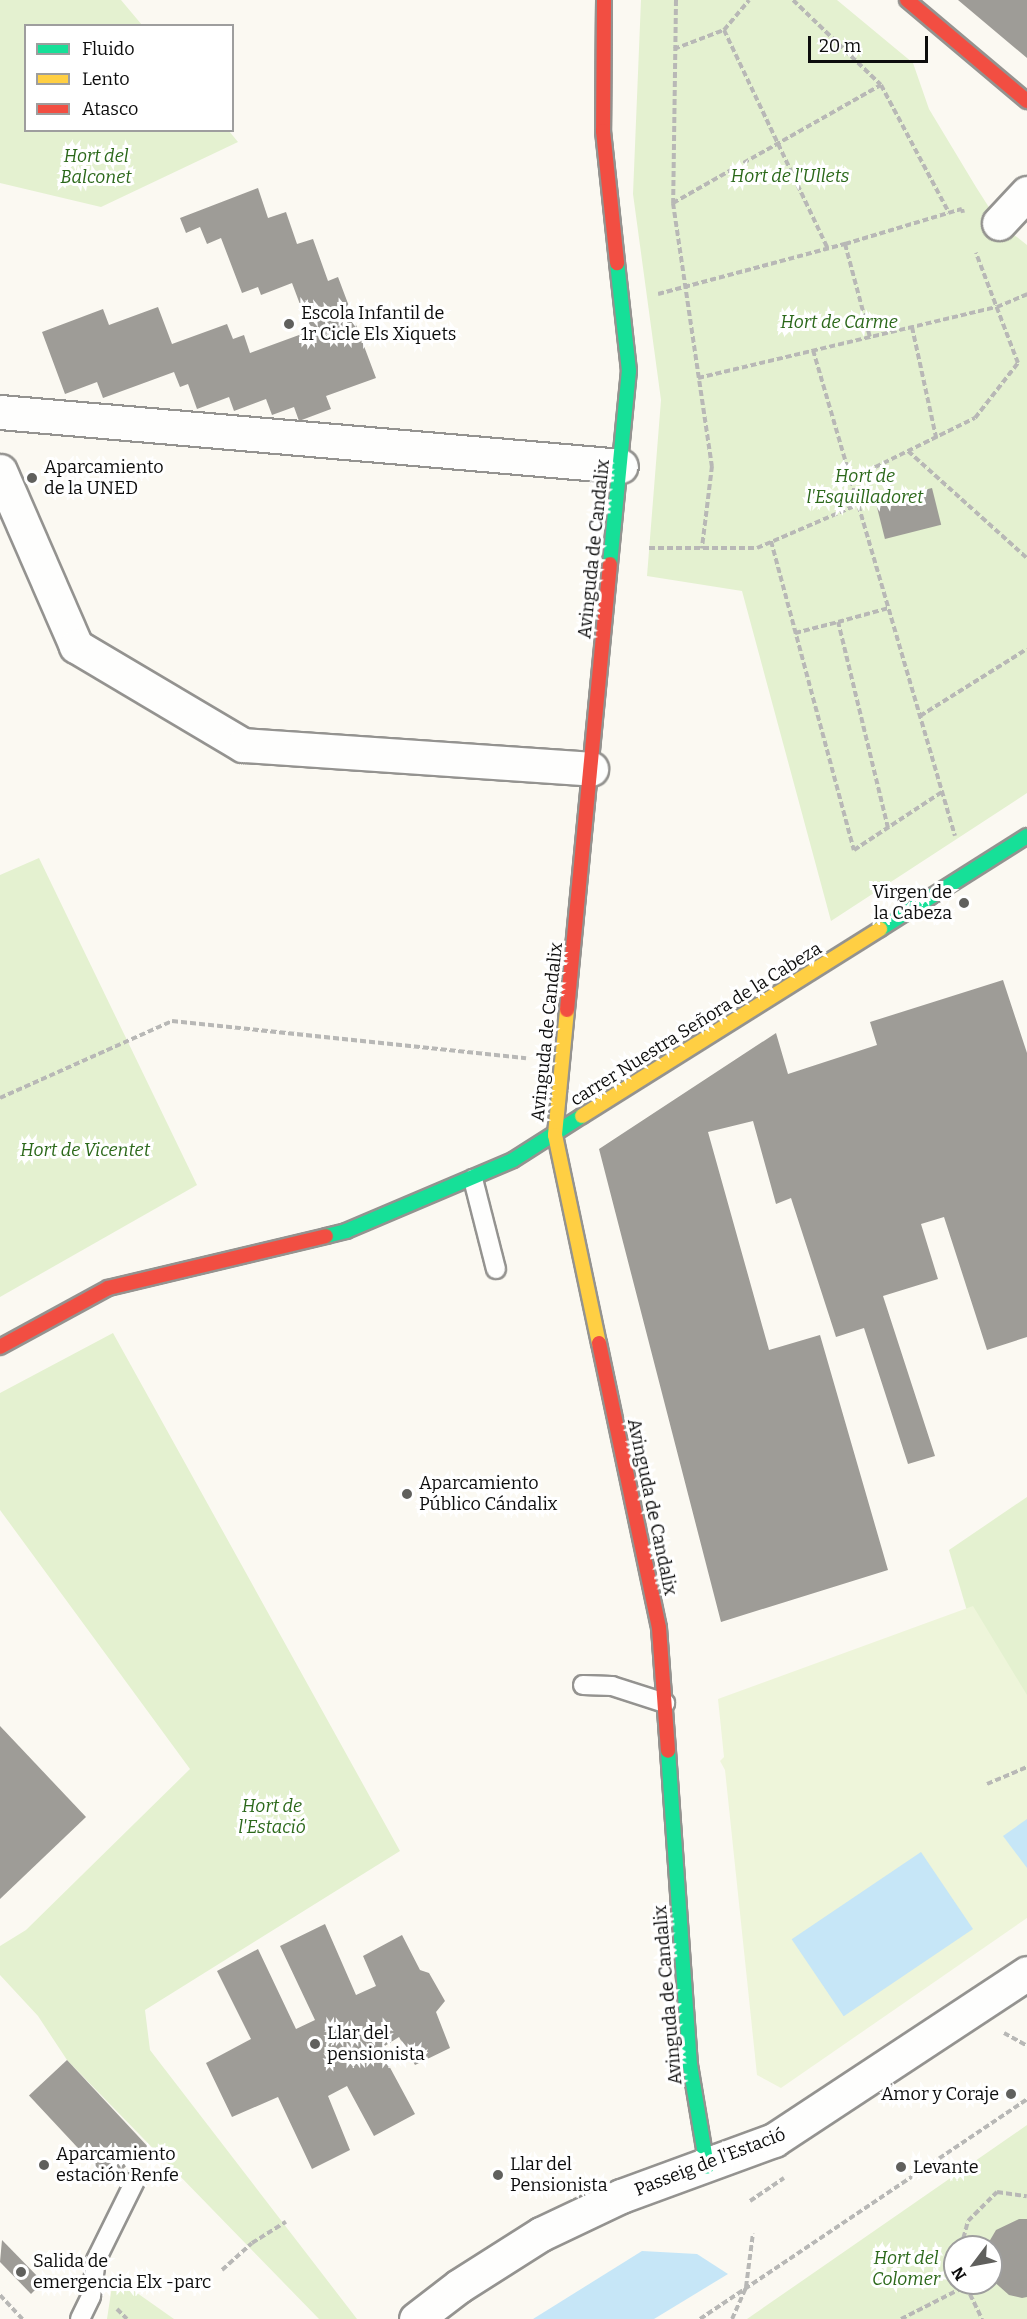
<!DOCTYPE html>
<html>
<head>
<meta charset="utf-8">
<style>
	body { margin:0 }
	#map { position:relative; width:1027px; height:2319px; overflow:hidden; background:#fbf9f2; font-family:Bitter,serif }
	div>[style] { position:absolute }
	.green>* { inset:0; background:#e4f1d0 }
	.pitch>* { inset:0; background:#eef5da }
	.water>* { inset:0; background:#c6e6f7; transform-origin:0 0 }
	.building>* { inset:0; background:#9e9c97; transform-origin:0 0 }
	.path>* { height:4px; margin-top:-2px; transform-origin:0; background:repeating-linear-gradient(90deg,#b8b8b6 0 6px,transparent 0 9px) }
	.roads { filter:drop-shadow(2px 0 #949390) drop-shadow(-2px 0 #949390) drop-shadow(0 2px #949390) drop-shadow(0 -2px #949390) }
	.lane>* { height:18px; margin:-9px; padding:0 9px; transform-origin:9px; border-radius:9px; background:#fefefd }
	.street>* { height:33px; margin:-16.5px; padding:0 16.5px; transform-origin:16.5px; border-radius:16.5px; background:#fefefd }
	.fast>* { height:14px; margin:-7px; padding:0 7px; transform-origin:7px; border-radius:7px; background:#16e098 }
	.slow>* { height:14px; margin:-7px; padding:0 7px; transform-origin:7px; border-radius:7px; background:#ffcf43 }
	.jam>* { height:14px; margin:-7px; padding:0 7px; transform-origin:7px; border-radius:7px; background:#f24e42 }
	.dots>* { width:16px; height:16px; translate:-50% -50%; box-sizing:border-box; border:3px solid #fff; border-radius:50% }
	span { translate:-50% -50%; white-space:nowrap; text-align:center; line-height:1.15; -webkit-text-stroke:6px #fff; paint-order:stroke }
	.park-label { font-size:18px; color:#2b681a; font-style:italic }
	.poi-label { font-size:18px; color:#0d0d0d }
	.left { translate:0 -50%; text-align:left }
	.right { translate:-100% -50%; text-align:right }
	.street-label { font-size:18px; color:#0d0d0d }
	.legend { position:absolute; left:24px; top:24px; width:210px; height:108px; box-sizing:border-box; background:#fff; border:2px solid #9e9e9e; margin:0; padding:8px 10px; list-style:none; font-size:18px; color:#0d0d0d }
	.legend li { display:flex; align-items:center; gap:12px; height:30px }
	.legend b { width:30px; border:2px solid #9e9e9e }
	.north { position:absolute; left:943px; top:2235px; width:60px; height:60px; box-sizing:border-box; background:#fff; border:2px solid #9e9e9e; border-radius:50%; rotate:238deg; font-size:16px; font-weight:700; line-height:24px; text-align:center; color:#0d0d0d }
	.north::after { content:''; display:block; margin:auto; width:21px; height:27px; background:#60605d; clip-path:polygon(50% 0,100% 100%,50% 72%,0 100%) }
	.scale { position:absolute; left:808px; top:36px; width:120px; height:27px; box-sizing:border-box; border:3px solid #0d0d0d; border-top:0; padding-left:8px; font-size:18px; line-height:21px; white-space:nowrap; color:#0d0d0d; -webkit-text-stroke:4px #fff; paint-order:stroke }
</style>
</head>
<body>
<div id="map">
	<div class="green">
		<i style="clip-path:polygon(0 0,121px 0,142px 25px,26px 26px,26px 130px,229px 131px,238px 142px,101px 207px,0 183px)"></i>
		<i style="clip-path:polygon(641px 0,837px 0,913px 63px,929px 109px,976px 187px,999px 223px,1027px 245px,1027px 793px,831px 921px,742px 591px,647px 576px,661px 400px,633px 194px)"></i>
		<i style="clip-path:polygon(39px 858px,197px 1185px,0 1297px,0 875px)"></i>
		<i style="clip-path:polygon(113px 1333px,400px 1851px,145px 2010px,150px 2050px,357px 2319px,319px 2319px,67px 2060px,38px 2016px,0 1975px,0 1946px,26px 1930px,190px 1769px,0 1510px,0 1393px)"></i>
		<i style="clip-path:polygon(1027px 1497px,1027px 1814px,949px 1550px)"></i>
		<i style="clip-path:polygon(evenodd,1027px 2125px,1027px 2319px,747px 2319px,965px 2168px,1027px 2125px,955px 2247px,991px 2247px,991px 2283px,955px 2283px,955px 2247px)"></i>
		<i style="clip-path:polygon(112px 2286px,130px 2288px,174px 2319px,107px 2319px)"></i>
	</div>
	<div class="pitch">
		<i style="clip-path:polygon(973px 1606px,1027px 1695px,1027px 1918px,781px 2088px,757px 2075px,725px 1770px,720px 1761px,724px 1757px,718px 1699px)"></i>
	</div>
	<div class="water">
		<i style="clip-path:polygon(1027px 1819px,1027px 1868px,1003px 1836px)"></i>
		<i style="left:921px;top:1852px;width:93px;height:156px;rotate:56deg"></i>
		<i style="clip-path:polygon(642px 2251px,697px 2254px,728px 2274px,654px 2319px,533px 2319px)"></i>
	</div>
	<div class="building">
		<i style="clip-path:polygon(958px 0,1027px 0,1027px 58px)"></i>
		<i style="clip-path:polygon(258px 188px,268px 218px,286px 212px,297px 244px,313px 239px,328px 281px,338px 277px,376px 378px,326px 396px,331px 409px,299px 421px,294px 407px,272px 415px,266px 399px,234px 411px,229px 397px,197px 409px,188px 384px,180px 387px,174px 372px,103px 398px,97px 382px,65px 394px,42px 332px,103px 309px,109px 325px,158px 307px,172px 344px,227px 324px,233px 339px,244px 335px,250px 353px,310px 331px,292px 283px,261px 295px,258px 287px,242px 293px,221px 238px,207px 244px,200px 227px,186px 233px,180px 218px)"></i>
		<i style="left:932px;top:488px;width:38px;height:58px;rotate:76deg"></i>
		<i style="clip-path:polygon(1003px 980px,1027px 1053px,1027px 1337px,987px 1350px,944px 1217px,921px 1224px,938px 1279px,883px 1296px,935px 1456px,908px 1464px,864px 1328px,836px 1337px,791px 1198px,776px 1204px,753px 1121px,708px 1132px,769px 1350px,820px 1335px,888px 1570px,721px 1622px,599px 1149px,776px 1033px,788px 1074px,877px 1045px,870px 1022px)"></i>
		<i style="clip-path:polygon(0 1726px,86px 1817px,0 1899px)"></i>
		<i style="clip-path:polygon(325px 1924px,356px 1995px,376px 1986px,363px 1956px,402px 1935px,420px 1970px,429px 1973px,445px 2001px,436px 2012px,450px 2048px,415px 2065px,399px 2037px,380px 2049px,415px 2114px,374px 2136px,347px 2086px,328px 2096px,350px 2150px,312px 2169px,278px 2097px,232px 2117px,206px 2063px,251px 2039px,217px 1971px,258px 1949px,296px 2029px,315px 2020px,280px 1946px)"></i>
		<i style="left:67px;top:2060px;width:118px;height:52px;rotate:47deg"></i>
		<i style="clip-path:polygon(1019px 2219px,1027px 2219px,1027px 2297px,1022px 2298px,1009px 2295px,991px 2279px,991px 2247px,986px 2247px,996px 2230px)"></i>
		<i style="clip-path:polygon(2px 2240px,43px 2282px,31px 2294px,0 2262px)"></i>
	</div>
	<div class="path">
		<i style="left:676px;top:0;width:203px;rotate:90.8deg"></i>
		<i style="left:673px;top:203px;width:266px;rotate:81.6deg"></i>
		<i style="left:712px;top:466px;width:83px;rotate:97deg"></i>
		<i style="left:793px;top:0;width:122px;rotate:44deg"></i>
		<i style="left:881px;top:85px;width:145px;rotate:62deg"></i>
		<i style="left:724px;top:30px;width:39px;rotate:-50deg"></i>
		<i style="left:674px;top:49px;width:53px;rotate:-20.8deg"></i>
		<i style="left:724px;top:30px;width:242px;rotate:64.6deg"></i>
		<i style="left:673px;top:203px;width:239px;rotate:-29.6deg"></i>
		<i style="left:845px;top:244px;width:122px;rotate:-16.7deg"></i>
		<i style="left:962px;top:209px;width:4px;rotate:76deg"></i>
		<i style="left:658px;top:294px;width:194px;rotate:-15deg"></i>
		<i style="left:845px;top:244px;width:96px;rotate:75deg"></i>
		<i style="left:912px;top:327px;width:113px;rotate:77.7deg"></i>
		<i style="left:813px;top:350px;width:506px;rotate:73.71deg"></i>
		<i style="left:698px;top:378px;width:307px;rotate:-13.4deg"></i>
		<i style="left:997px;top:307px;width:33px;rotate:-23deg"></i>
		<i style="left:908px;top:451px;width:160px;rotate:42deg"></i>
		<i style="left:851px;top:479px;width:138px;rotate:-26.2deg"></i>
		<i style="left:975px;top:418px;width:70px;rotate:-52deg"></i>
		<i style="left:1018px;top:363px;width:118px;rotate:-110.9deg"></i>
		<i style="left:771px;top:541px;width:320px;rotate:75deg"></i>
		<i style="left:854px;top:850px;width:105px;rotate:-33.4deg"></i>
		<i style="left:649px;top:548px;width:108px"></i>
		<i style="left:757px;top:548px;width:111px;rotate:-23.3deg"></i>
		<i style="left:795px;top:633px;width:44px;rotate:-14.3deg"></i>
		<i style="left:920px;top:716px;width:126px;rotate:-32.1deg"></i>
		<i style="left:888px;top:828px;width:212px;rotate:-103.6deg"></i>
		<i style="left:838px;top:622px;width:53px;rotate:-15.4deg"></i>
		<i style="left:0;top:1098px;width:188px;rotate:-24.1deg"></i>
		<i style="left:172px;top:1021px;width:356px;rotate:6deg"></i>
		<i style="left:987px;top:1784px;width:43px;rotate:-23deg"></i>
		<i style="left:1004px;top:2033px;width:26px;rotate:29deg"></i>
		<i style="left:750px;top:2201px;width:41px;rotate:-34.1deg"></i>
		<i style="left:961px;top:2247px;width:27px;rotate:-75deg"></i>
		<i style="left:968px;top:2221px;width:41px;rotate:-45deg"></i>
		<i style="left:997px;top:2192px;width:30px;rotate:8deg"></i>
		<i style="left:955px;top:2268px;width:3px;rotate:90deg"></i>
		<i style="left:222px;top:2270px;width:40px;rotate:-42deg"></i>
		<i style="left:252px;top:2243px;width:40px;rotate:-32deg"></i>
		<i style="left:0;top:2295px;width:33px;rotate:47deg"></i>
		<i style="left:117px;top:2309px;width:14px;rotate:45deg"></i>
		<i style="left:700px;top:2319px;width:394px;rotate:-33.9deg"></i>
		<i style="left:732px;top:2319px;width:35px;rotate:-66deg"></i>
		<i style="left:746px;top:2287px;width:54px;rotate:-82.6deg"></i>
		<i style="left:901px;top:2319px;width:73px;rotate:-26.9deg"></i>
		<i style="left:966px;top:2286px;width:37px;rotate:64deg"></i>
	</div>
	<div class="roads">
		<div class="lane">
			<i style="left:473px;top:1179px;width:93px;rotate:75.7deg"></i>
			<i style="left:583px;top:1685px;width:29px;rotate:2deg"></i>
			<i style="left:612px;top:1686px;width:56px;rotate:17.8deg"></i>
			<i style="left:80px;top:2319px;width:25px;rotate:-64deg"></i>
			<i style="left:91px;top:2296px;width:36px;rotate:-82deg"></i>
			<i style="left:96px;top:2260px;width:90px;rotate:-63.7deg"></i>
		</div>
		<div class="street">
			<i style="left:999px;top:223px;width:41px;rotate:-47deg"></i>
			<i style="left:0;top:412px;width:623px;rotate:4.97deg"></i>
			<i style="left:0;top:471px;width:191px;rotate:66.5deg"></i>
			<i style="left:76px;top:646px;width:194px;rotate:30.7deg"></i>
			<i style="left:243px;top:745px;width:349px;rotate:3.9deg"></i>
			<i style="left:416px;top:2319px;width:54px;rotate:-37.5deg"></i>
			<i style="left:459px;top:2286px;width:97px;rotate:-32.4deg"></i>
			<i style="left:541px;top:2234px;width:89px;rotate:-25.4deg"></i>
			<i style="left:621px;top:2196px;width:163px;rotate:-20.1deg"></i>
			<i style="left:774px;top:2140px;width:303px;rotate:-33.4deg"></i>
		</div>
		<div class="fast">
			<i style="left:610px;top:564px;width:194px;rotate:-84.4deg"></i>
			<i style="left:629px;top:371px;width:109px;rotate:-96.3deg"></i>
			<i style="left:880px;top:929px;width:174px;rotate:-32.3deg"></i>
			<i style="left:326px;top:1236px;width:21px;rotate:-14deg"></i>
			<i style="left:346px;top:1231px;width:181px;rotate:-23deg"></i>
			<i style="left:513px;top:1160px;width:82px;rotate:-32.5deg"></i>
			<i style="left:668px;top:1751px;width:315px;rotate:86deg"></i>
			<i style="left:690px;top:2065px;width:103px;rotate:80.5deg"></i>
		</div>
		<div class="slow">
			<i style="left:567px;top:1010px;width:126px;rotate:95.5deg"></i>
			<i style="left:555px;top:1135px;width:213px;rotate:78.1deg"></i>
			<i style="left:582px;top:1116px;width:352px;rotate:-32.1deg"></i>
		</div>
		<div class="jam">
			<i style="left:604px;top:0;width:131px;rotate:90.4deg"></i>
			<i style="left:603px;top:131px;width:133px;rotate:83.9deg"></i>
			<i style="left:907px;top:0;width:157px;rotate:40.1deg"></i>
			<i style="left:567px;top:1010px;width:448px;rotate:-84.5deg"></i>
			<i style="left:599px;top:1343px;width:291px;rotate:78.1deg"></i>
			<i style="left:659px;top:1628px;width:123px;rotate:85.8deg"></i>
			<i style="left:0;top:1347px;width:123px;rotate:-28.6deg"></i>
			<i style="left:108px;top:1288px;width:224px;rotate:-13.4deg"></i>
		</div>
	</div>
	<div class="dots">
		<i style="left:289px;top:324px;background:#60605d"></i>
		<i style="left:32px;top:478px;background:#60605d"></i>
		<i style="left:964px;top:903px;background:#60605d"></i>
		<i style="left:407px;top:1494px;background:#60605d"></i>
		<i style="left:315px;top:2044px;background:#60605d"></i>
		<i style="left:1011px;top:2094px;background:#60605d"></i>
		<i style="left:44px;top:2165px;background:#60605d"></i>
		<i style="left:901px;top:2167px;background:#60605d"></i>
		<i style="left:498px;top:2175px;background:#60605d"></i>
		<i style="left:21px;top:2272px;background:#60605d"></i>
	</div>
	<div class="park-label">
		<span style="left:96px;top:167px">Hort del<br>Balconet</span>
		<span style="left:790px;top:176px">Hort de l'Ullets</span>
		<span style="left:839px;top:322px">Hort de Carme</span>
		<span style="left:865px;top:487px">Hort de<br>l'Esquilladoret</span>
		<span style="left:85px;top:1150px">Hort de Vicentet</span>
		<span style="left:272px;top:1817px">Hort de<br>l'Estació</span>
		<span style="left:906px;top:2269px">Hort del<br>Colomer</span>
	</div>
	<div class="poi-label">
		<span class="left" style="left:301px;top:324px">Escola Infantil de<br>1r Cicle Els Xiquets</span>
		<span class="left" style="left:44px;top:478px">Aparcamiento<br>de la UNED</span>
		<span class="right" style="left:952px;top:903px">Virgen de<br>la Cabeza</span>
		<span class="left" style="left:419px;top:1494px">Aparcamiento<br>Público Cándalix</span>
		<span class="left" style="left:327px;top:2044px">Llar del<br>pensionista</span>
		<span class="right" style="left:999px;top:2094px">Amor y Coraje</span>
		<span class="left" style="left:56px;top:2165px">Aparcamiento<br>estación Renfe</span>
		<span class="left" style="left:510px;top:2175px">Llar del<br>Pensionista</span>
		<span class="left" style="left:913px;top:2167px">Levante</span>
		<span class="left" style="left:33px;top:2272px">Salida de<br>emergencia Elx -parc</span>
	</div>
	<div class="street-label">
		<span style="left:594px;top:549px;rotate:-84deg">Avinguda de Candalix</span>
		<span style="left:696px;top:1024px;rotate:-32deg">carrer Nuestra Señora de la Cabeza</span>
		<span style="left:547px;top:1032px;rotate:-84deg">Avinguda de Candalix</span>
		<span style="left:652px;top:1507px;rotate:78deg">Avinguda de Candalix</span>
		<span style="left:668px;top:1995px;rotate:-95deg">Avinguda de Candalix</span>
		<span style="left:710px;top:2162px;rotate:-21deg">Passeig de l'Estació</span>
	</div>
	<ul class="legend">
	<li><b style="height:8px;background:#16e098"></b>Fluido</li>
	<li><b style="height:8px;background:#ffcf43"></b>Lento</li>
	<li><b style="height:8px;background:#f24e42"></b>Atasco</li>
	</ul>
	<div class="north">N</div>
	<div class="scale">20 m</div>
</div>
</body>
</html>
